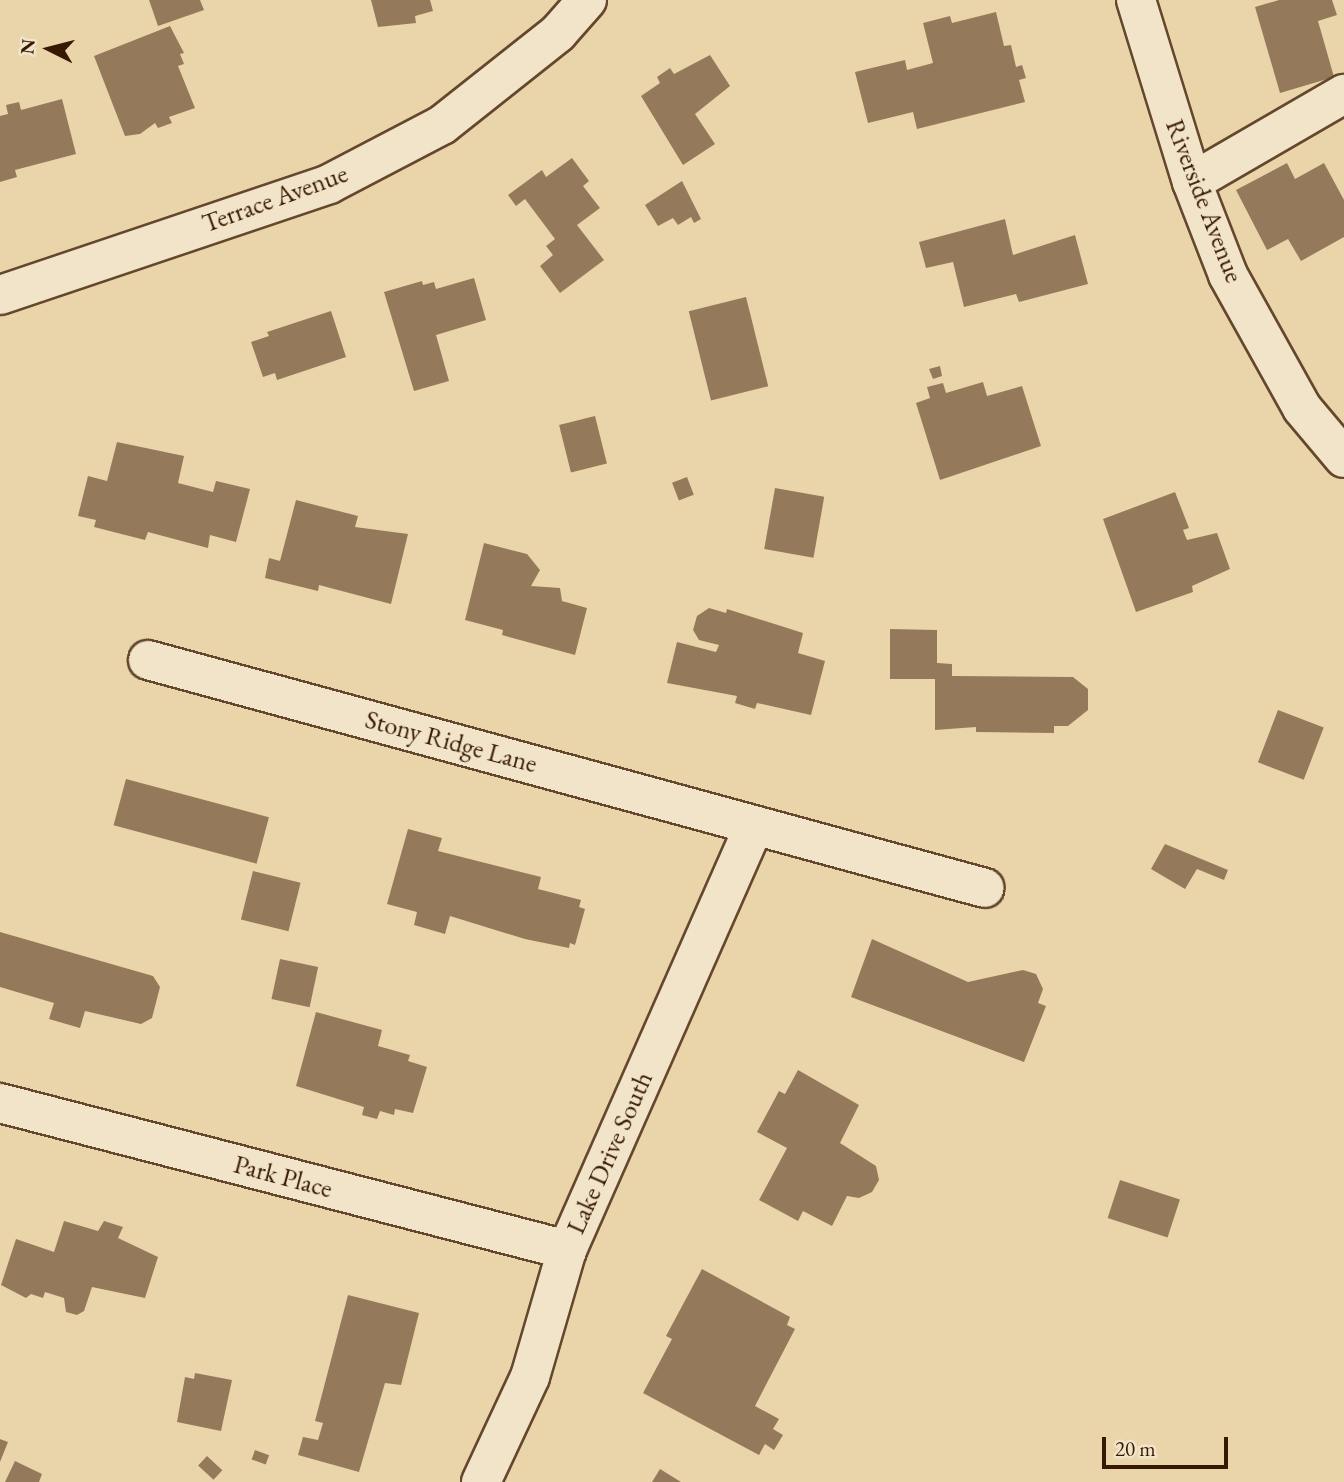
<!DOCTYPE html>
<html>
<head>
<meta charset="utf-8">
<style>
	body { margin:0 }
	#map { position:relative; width:1344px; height:1482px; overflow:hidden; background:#ead5ab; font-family:"EB Garamond",serif }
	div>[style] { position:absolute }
	.building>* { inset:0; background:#947a5a; transform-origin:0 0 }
	.roads { filter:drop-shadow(2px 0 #64472d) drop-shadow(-2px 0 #64472d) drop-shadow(0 2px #64472d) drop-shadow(0 -2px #64472d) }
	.minor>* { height:38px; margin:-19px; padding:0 19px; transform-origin:19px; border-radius:19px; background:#f1e4c8 }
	span { translate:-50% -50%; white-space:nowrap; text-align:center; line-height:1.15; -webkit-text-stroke:5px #f1e4c8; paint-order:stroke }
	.street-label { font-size:26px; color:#371803 }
	.north { position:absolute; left:14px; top:14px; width:70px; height:70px; -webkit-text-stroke:5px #f1e4c8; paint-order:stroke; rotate:276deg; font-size:19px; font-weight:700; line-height:28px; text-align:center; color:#371803 }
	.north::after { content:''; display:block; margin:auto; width:24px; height:32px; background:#371803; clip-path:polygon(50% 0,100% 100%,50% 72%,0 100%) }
	.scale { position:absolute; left:1102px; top:1437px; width:126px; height:32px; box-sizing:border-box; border:4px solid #371803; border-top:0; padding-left:9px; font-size:21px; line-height:24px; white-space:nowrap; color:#371803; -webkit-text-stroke:5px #f1e4c8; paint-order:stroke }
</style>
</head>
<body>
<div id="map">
	<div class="building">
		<i style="clip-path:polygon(149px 0,200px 0,204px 10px,158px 26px)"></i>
		<i style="clip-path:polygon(371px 0,430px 0,433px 11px,415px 16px,416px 23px,378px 27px)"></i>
		<i style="clip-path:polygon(1279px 0,1332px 0,1337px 15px,1318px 21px,1334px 77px,1280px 93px,1255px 7px)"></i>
		<i style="clip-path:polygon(996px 12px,1004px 46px,1011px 45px,1016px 67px,1022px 65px,1026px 78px,1019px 80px,1025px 102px,917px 129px,913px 112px,868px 123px,855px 72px,905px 60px,907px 70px,933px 63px,923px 23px,950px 16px,952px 23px)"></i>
		<i style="clip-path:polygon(170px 26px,184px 53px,180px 54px,184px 64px,178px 66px,195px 108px,169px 117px,172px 123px,158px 128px,155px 123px,140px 134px,125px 136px,94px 56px)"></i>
		<i style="clip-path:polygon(710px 55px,730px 86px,695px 114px,715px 144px,683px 165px,641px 96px,660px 83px,657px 77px,670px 68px,674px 74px)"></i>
		<i style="clip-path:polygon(62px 99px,76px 154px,15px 170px,17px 177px,0 182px,0 116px,8px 114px,6px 105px,19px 102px,21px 110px)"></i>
		<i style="clip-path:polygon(572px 158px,589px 181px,583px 186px,600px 208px,577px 225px,604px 260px,560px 293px,540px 266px,553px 255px,546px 246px,555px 239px,525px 199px,516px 206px,508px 195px,542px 170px,546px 177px)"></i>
		<i style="clip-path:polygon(1287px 163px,1295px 179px,1324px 163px,1344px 200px,1344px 237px,1301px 261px,1288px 239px,1267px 250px,1236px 190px)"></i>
		<i style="clip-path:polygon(682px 181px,701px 219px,694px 223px,691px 217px,678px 225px,673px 218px,658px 226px,645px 205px)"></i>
		<i style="clip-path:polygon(1005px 219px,1013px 255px,1075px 235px,1088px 284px,1019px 302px,1016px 294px,964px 307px,953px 262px,926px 268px,919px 242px)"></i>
		<i style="clip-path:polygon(474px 278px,486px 320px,436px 335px,449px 381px,414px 391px,384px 292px,422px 281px,423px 285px,434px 282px,436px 289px)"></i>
		<i style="left:746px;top:297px;width:92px;height:59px;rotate:76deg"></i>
		<i style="clip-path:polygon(331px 311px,346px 357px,277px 380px,275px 373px,263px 377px,251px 342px,269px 336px,267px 332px)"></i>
		<i style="clip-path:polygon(940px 366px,942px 376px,933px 379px,929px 369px)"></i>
		<i style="clip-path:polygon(983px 382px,987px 396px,1022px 386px,1041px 446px,940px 480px,916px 403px,930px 398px,927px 387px,943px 383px,946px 393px)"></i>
		<i style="left:595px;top:416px;width:49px;height:37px;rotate:76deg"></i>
		<i style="clip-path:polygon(117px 442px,184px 456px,178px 483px,213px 492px,216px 481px,250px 489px,236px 542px,210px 535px,208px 548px,148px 532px,145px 540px,94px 527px,96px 520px,78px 516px,88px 476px,107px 481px)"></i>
		<i style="left:687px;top:477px;width:19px;height:16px;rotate:69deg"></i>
		<i style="left:775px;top:488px;width:50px;height:62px;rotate:10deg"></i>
		<i style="clip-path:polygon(1175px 492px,1189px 528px,1183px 530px,1187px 540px,1217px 533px,1230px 569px,1192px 586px,1193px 592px,1136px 612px,1103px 519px)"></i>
		<i style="clip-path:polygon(296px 500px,358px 516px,355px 527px,408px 534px,391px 604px,319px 585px,318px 591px,265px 578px,269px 558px,280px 561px)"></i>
		<i style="clip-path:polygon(484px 543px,527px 554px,540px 570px,531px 586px,560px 588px,562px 601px,587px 608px,575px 655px,502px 635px,503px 630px,465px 620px)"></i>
		<i style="clip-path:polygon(709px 608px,726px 613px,727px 609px,803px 633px,798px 653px,825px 661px,811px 715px,757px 703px,755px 709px,735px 703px,737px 696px,667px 683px,677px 642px,716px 652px,719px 645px,699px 640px,693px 630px,697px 616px)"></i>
		<i style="clip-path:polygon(890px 629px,937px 630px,937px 663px,952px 664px,952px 676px,1073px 677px,1088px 689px,1088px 710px,1068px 726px,1054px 726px,1054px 733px,976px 732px,976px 727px,935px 730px,935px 679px,890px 679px)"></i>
		<i style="left:1278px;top:710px;width:49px;height:56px;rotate:21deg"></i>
		<i style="left:126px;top:779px;width:148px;height:48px;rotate:15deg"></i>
		<i style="clip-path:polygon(408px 829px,442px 838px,438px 851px,541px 877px,538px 889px,581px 900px,579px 907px,585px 909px,575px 945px,570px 943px,569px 948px,525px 939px,450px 916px,445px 934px,414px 925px,417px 912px,387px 904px)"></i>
		<i style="clip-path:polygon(1165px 844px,1228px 870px,1224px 880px,1197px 869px,1185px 889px,1151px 869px)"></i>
		<i style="left:253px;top:871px;width:49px;height:50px;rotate:14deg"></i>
		<i style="clip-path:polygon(0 932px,153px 976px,160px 987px,152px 1018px,141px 1024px,85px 1011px,80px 1028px,49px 1019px,54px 1003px,0 987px)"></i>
		<i style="clip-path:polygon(872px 939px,968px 982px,1023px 970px,1036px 974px,1043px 989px,1038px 1003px,1046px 1006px,1024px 1062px,851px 997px)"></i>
		<i style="left:280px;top:959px;width:39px;height:41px;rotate:12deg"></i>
		<i style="clip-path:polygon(316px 1012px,382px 1030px,378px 1046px,410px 1055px,408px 1061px,427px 1067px,413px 1113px,395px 1109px,394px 1115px,380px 1111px,377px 1119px,362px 1115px,364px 1107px,296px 1086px)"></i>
		<i style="clip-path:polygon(798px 1070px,859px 1105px,840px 1143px,876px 1166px,879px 1180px,872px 1192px,859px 1198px,847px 1196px,832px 1226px,803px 1211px,798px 1221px,759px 1200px,787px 1148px,757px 1132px,779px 1091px,785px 1094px)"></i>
		<i style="left:1120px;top:1180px;width:63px;height:40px;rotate:18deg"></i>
		<i style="clip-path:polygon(64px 1221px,98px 1231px,104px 1221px,123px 1227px,118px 1238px,158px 1257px,145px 1298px,92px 1287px,84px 1311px,77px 1315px,66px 1312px,64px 1298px,45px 1292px,43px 1298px,31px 1294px,26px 1298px,1px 1285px,16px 1239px,54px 1252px)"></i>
		<i style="clip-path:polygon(702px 1269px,790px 1317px,787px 1325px,795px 1329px,755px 1406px,779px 1419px,773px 1429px,783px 1435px,774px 1450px,765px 1444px,759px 1455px,643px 1393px,672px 1339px,666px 1336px)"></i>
		<i style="clip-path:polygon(348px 1295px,419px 1313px,401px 1385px,385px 1383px,359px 1472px,298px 1455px,303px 1437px,318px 1440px,323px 1423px,315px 1421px)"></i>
		<i style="clip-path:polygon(195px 1373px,232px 1380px,221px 1431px,177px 1422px,185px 1377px,194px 1379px)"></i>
		<i style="clip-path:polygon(0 1439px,8px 1442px,0 1462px)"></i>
		<i style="left:255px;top:1450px;width:15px;height:10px;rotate:20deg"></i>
		<i style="left:207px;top:1456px;width:21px;height:13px;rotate:43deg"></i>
		<i style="clip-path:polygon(15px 1461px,42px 1474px,39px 1482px,5px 1482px)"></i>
		<i style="clip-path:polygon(660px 1469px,681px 1482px,652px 1482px)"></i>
	</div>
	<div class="roads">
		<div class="minor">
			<i style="left:1136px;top:0;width:190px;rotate:72.9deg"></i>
			<i style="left:1192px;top:182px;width:100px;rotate:68.8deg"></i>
			<i style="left:1228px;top:275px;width:152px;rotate:60.9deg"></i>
			<i style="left:1302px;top:408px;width:65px;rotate:50deg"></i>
			<i style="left:1192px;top:182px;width:176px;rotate:-30.1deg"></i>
			<i style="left:0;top:295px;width:347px;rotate:-18.6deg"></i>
			<i style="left:329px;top:184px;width:127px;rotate:-27.6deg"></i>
			<i style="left:442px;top:125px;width:148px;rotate:-38.4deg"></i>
			<i style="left:558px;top:33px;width:44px;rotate:-48.7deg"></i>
			<i style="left:148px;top:660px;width:867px;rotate:15.24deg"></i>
			<i style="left:0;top:1103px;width:586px;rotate:14.53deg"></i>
			<i style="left:481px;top:1482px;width:116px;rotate:-65deg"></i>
			<i style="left:530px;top:1377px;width:132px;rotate:-73.8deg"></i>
			<i style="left:567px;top:1250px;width:461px;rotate:-66.2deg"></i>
		</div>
	</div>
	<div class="street-label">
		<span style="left:275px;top:199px;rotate:-20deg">Terrace Avenue</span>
		<span style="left:1204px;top:201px;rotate:69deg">Riverside Avenue</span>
		<span style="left:451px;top:742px;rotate:15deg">Stony Ridge Lane</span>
		<span style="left:610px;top:1153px;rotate:-66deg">Lake Drive South</span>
		<span style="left:283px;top:1177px;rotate:15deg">Park Place</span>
	</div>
	<div class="north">N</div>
	<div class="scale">20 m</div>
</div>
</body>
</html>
